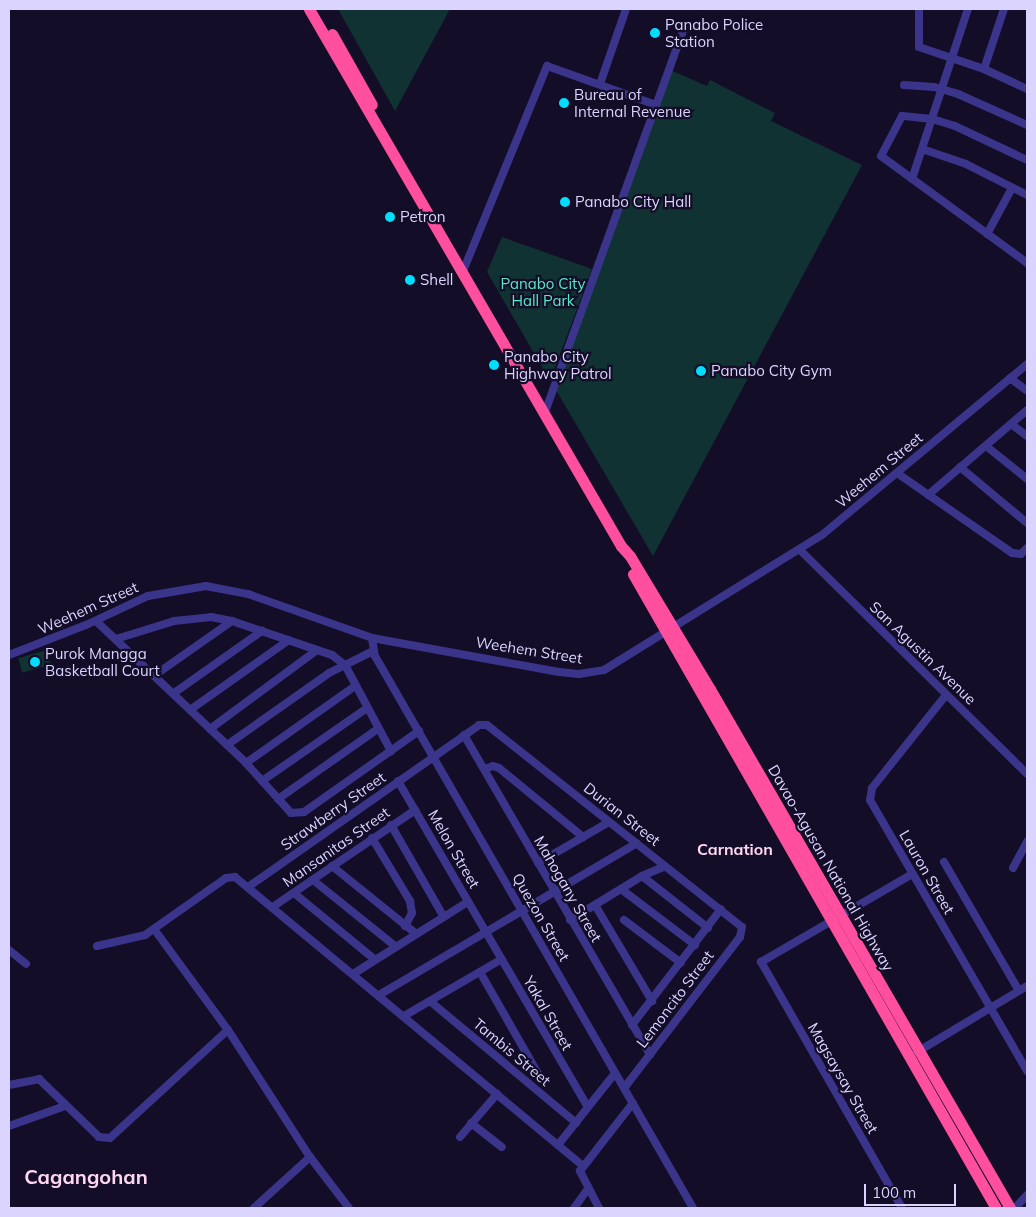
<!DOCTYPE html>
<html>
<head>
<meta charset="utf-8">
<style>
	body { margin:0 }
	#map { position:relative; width:1036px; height:1217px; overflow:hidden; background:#130d27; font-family:Mulish,sans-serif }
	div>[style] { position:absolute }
	.green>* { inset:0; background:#103232; transform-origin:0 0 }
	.minor>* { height:8px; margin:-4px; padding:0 4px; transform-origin:4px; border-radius:4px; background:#3a358a }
	.highway>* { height:11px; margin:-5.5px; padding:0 5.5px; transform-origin:5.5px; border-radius:5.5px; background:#ff4f9e }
	.dots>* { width:14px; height:14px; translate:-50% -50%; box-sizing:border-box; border:2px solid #130d27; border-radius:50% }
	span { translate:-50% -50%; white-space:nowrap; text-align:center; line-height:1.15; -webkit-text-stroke:4.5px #130d27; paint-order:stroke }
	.poi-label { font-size:15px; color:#dad4ff }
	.left { translate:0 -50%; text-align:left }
	.park-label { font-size:15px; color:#56e9c9 }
	.street-label { font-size:15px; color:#dad4ff }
	.neighbourhood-label { font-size:16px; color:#ffd6ef; font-weight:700 }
	.district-label { font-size:20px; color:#ffd6ef; font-weight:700 }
	.frame { position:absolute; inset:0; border:10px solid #dad4ff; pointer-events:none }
	.scale { position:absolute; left:864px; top:1184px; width:92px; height:22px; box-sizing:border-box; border:2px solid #dad4ff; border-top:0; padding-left:6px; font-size:15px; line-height:18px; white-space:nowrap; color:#dad4ff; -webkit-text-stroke:4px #130d27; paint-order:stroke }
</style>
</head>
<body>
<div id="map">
	<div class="green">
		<i style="clip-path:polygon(338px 9px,450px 9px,395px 111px)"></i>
		<i style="clip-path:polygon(672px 71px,707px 86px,710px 80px,775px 113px,771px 121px,862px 165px,653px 556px,556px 390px)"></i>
		<i style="clip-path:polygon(502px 237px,592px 269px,550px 381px,487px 272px)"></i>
		<i style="left:47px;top:650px;width:15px;height:30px;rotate:74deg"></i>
	</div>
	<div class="minor">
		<i style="left:919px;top:9px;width:38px;rotate:90deg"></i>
		<i style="left:919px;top:47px;width:69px;rotate:18.7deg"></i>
		<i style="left:984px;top:69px;width:47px;rotate:24.9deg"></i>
		<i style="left:984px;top:69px;width:63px;rotate:-71.6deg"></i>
		<i style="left:600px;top:84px;width:79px;rotate:-70.9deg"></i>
		<i style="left:904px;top:85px;width:30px;rotate:4deg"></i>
		<i style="left:934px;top:87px;width:25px;rotate:16deg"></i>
		<i style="left:958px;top:94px;width:76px;rotate:24.2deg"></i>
		<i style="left:922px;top:149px;width:46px;rotate:18.8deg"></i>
		<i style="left:966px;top:164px;width:68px;rotate:26.9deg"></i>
		<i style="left:1027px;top:160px;width:80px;rotate:-154.7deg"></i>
		<i style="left:955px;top:126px;width:24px;rotate:-163deg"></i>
		<i style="left:932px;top:119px;width:30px;rotate:-174deg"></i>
		<i style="left:902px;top:116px;width:45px;rotate:117.7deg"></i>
		<i style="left:881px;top:156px;width:181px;rotate:36.2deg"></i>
		<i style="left:912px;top:179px;width:179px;rotate:-71.8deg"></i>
		<i style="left:987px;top:234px;width:52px;rotate:-61.5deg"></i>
		<i style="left:463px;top:271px;width:222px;rotate:-67.7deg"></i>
		<i style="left:547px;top:66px;width:116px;rotate:19.7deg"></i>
		<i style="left:1010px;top:378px;width:21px;rotate:37deg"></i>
		<i style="left:545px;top:412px;width:408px;rotate:-70.1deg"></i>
		<i style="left:1011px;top:424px;width:20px;rotate:37deg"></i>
		<i style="left:986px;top:446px;width:53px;rotate:38.8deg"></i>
		<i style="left:960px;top:467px;width:87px;rotate:39.9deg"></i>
		<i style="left:897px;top:473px;width:140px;rotate:34.8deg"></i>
		<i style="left:1012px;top:553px;width:9px;rotate:6deg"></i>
		<i style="left:1021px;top:554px;width:8px;rotate:-45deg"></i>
		<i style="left:928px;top:495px;width:130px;rotate:-40.6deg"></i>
		<i style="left:800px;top:550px;width:319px;rotate:44.6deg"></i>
		<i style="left:96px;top:621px;width:207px;rotate:43.4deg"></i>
		<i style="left:246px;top:763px;width:67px;rotate:48deg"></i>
		<i style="left:291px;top:813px;width:13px;rotate:-4deg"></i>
		<i style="left:304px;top:812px;width:141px;rotate:-35.2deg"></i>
		<i style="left:372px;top:638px;width:18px;rotate:81deg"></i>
		<i style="left:375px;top:656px;width:637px;rotate:60.05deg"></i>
		<i style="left:116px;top:639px;width:61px;rotate:-17.2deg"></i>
		<i style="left:174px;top:621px;width:37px;rotate:-6deg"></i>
		<i style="left:211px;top:617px;width:21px;rotate:11deg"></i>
		<i style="left:232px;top:621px;width:106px;rotate:18.8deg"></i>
		<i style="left:332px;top:655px;width:16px;rotate:38deg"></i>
		<i style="left:345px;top:665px;width:98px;rotate:61.9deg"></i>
		<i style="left:9px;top:655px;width:83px;rotate:-21.3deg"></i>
		<i style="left:86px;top:625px;width:68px;rotate:-25.1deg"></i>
		<i style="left:148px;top:596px;width:59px;rotate:-9.8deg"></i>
		<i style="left:206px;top:586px;width:43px;rotate:10.8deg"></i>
		<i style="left:248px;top:594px;width:132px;rotate:19.5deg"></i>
		<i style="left:372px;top:638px;width:190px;rotate:10.3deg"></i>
		<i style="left:559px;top:672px;width:20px;rotate:6deg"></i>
		<i style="left:579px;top:674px;width:25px;rotate:-9deg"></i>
		<i style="left:604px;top:670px;width:256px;rotate:-31.8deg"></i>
		<i style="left:822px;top:535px;width:267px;rotate:-39.8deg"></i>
		<i style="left:155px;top:675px;width:94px;rotate:-35deg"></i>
		<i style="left:174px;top:693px;width:108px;rotate:-35.2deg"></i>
		<i style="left:946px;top:695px;width:119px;rotate:128.5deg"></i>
		<i style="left:872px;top:788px;width:12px;rotate:99deg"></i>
		<i style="left:870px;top:800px;width:313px;rotate:59.9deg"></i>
		<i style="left:190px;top:710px;width:121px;rotate:-35.3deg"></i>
		<i style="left:210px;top:729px;width:133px;rotate:-36.4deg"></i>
		<i style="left:464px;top:735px;width:370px;rotate:59.8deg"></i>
		<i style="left:227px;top:745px;width:125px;rotate:-35.2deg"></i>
		<i style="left:329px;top:673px;width:49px;rotate:-26.6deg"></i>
		<i style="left:246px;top:763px;width:133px;rotate:-35.2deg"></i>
		<i style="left:484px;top:769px;width:9px;rotate:-18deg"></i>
		<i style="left:493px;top:766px;width:6px;rotate:18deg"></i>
		<i style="left:499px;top:768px;width:109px;rotate:39.4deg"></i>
		<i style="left:262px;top:781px;width:128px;rotate:-34.8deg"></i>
		<i style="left:398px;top:781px;width:377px;rotate:59.8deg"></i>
		<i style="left:278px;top:799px;width:123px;rotate:-35.1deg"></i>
		<i style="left:391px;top:825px;width:106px;rotate:60.1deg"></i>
		<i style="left:372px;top:838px;width:74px;rotate:58.9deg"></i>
		<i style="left:410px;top:901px;width:12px;rotate:81deg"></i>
		<i style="left:412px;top:913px;width:15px;rotate:118deg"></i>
		<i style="left:944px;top:862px;width:149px;rotate:59.8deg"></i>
		<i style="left:538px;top:863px;width:82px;rotate:-30deg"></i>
		<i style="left:332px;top:866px;width:107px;rotate:38.9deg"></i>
		<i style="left:1013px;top:868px;width:30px;rotate:-62deg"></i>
		<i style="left:642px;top:876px;width:84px;rotate:38.2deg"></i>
		<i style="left:313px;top:880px;width:105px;rotate:38.8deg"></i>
		<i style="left:248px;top:887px;width:282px;rotate:-35deg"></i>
		<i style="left:479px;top:725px;width:8px"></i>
		<i style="left:487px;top:725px;width:325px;rotate:38.4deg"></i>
		<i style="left:742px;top:927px;width:10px;rotate:101deg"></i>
		<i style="left:740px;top:937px;width:190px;rotate:127.5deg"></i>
		<i style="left:621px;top:889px;width:93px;rotate:37.1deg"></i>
		<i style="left:294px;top:893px;width:104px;rotate:39.5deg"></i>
		<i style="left:595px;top:905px;width:112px;rotate:59.3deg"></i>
		<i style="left:274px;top:906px;width:171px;rotate:-34.2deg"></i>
		<i style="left:570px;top:920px;width:84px;rotate:-31.4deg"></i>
		<i style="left:642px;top:876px;width:25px;rotate:-23deg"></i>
		<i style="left:624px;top:920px;width:71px;rotate:37deg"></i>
		<i style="left:154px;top:929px;width:125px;rotate:53.8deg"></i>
		<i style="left:228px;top:1030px;width:151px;rotate:57.2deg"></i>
		<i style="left:310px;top:1157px;width:64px;rotate:52.6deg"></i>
		<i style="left:97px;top:946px;width:49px;rotate:-12.9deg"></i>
		<i style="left:145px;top:935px;width:99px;rotate:-35.1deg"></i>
		<i style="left:226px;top:878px;width:9px;rotate:-6deg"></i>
		<i style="left:235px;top:877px;width:452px;rotate:39.7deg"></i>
		<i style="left:9px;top:950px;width:22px;rotate:39deg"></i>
		<i style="left:480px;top:972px;width:121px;rotate:60.3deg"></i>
		<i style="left:353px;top:974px;width:136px;rotate:-32.1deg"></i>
		<i style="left:379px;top:995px;width:299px;rotate:-30.5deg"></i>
		<i style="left:431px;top:1002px;width:189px;rotate:39.8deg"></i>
		<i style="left:404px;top:1016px;width:113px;rotate:-30.2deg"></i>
		<i style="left:632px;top:1025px;width:146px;rotate:-52.5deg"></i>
		<i style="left:917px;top:1052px;width:128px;rotate:-31deg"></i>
		<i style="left:9px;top:1085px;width:31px;rotate:-11deg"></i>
		<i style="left:39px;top:1079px;width:83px;rotate:44deg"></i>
		<i style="left:99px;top:1137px;width:11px;rotate:5deg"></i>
		<i style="left:110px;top:1138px;width:160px;rotate:-42.5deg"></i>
		<i style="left:471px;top:1123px;width:39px;rotate:38deg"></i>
		<i style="left:9px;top:1126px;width:59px;rotate:-19.7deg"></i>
		<i style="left:460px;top:1137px;width:57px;rotate:-49.3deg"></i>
		<i style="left:558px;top:1145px;width:92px;rotate:-51.6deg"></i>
		<i style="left:254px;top:1208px;width:76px;rotate:-42.3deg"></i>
		<i style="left:574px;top:1208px;width:24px;rotate:-54deg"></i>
		<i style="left:599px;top:1208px;width:42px;rotate:-117.2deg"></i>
		<i style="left:580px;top:1171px;width:86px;rotate:-52.1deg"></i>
		<i style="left:902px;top:1208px;width:284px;rotate:-119.8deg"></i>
		<i style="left:761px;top:962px;width:175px;rotate:-30.2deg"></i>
		<i style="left:1015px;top:1208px;width:18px;rotate:-47deg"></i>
	</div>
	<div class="highway">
		<i style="left:309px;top:9px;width:621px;rotate:59.84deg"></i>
		<i style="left:621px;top:546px;width:13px;rotate:48deg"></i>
		<i style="left:630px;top:556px;width:155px;rotate:59deg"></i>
		<i style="left:710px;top:689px;width:599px;rotate:59.97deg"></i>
		<i style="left:332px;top:34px;width:81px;rotate:60.6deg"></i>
		<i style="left:633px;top:574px;width:731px;rotate:60.21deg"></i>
	</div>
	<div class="dots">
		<i style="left:655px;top:33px;background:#0df"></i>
		<i style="left:564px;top:103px;background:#0df"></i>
		<i style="left:565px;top:202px;background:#0df"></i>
		<i style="left:390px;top:217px;background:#0df"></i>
		<i style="left:410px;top:280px;background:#0df"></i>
		<i style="left:494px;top:365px;background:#0df"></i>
		<i style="left:701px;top:371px;background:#0df"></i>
		<i style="left:35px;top:662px;background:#0df"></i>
	</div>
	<div class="poi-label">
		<span class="left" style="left:665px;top:33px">Panabo Police<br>Station</span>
		<span class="left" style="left:574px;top:103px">Bureau of<br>Internal Revenue</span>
		<span class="left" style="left:575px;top:202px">Panabo City Hall</span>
		<span class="left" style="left:400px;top:217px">Petron</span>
		<span class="left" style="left:420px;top:280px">Shell</span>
		<span class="left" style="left:504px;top:365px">Panabo City<br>Highway Patrol</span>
		<span class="left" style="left:711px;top:371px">Panabo City Gym</span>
		<span class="left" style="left:45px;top:662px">Purok Mangga<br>Basketball Court</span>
	</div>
	<div class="park-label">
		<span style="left:543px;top:292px">Panabo City<br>Hall Park</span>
	</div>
	<div class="street-label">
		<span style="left:879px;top:470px;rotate:-40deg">Weehem Street</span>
		<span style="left:88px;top:608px;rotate:-24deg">Weehem Street</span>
		<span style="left:529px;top:650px;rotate:9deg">Weehem Street</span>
		<span style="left:923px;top:653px;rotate:44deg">San Agustin Avenue</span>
		<span style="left:333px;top:811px;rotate:-35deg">Strawberry Street</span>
		<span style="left:622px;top:814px;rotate:38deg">Durian Street</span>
		<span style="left:336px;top:847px;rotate:-35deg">Mansanitas Street</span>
		<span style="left:454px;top:849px;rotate:60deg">Melon Street</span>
		<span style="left:831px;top:868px;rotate:60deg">Davao-Agusan National Highway</span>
		<span style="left:927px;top:872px;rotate:60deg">Lauron Street</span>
		<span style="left:568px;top:889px;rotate:60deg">Mahogany Street</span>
		<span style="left:541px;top:917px;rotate:60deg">Quezon Street</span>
		<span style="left:675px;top:999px;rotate:-53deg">Lemoncito Street</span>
		<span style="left:548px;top:1013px;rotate:60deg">Yakal Street</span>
		<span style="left:512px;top:1052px;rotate:40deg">Tambis Street</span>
		<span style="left:843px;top:1078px;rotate:60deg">Magsaysay Street</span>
	</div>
	<div class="neighbourhood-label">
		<span style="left:735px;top:849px">Carnation</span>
	</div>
	<div class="district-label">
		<span style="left:86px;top:1176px">Cagangohan</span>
	</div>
	<div class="frame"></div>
	<div class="scale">100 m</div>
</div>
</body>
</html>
